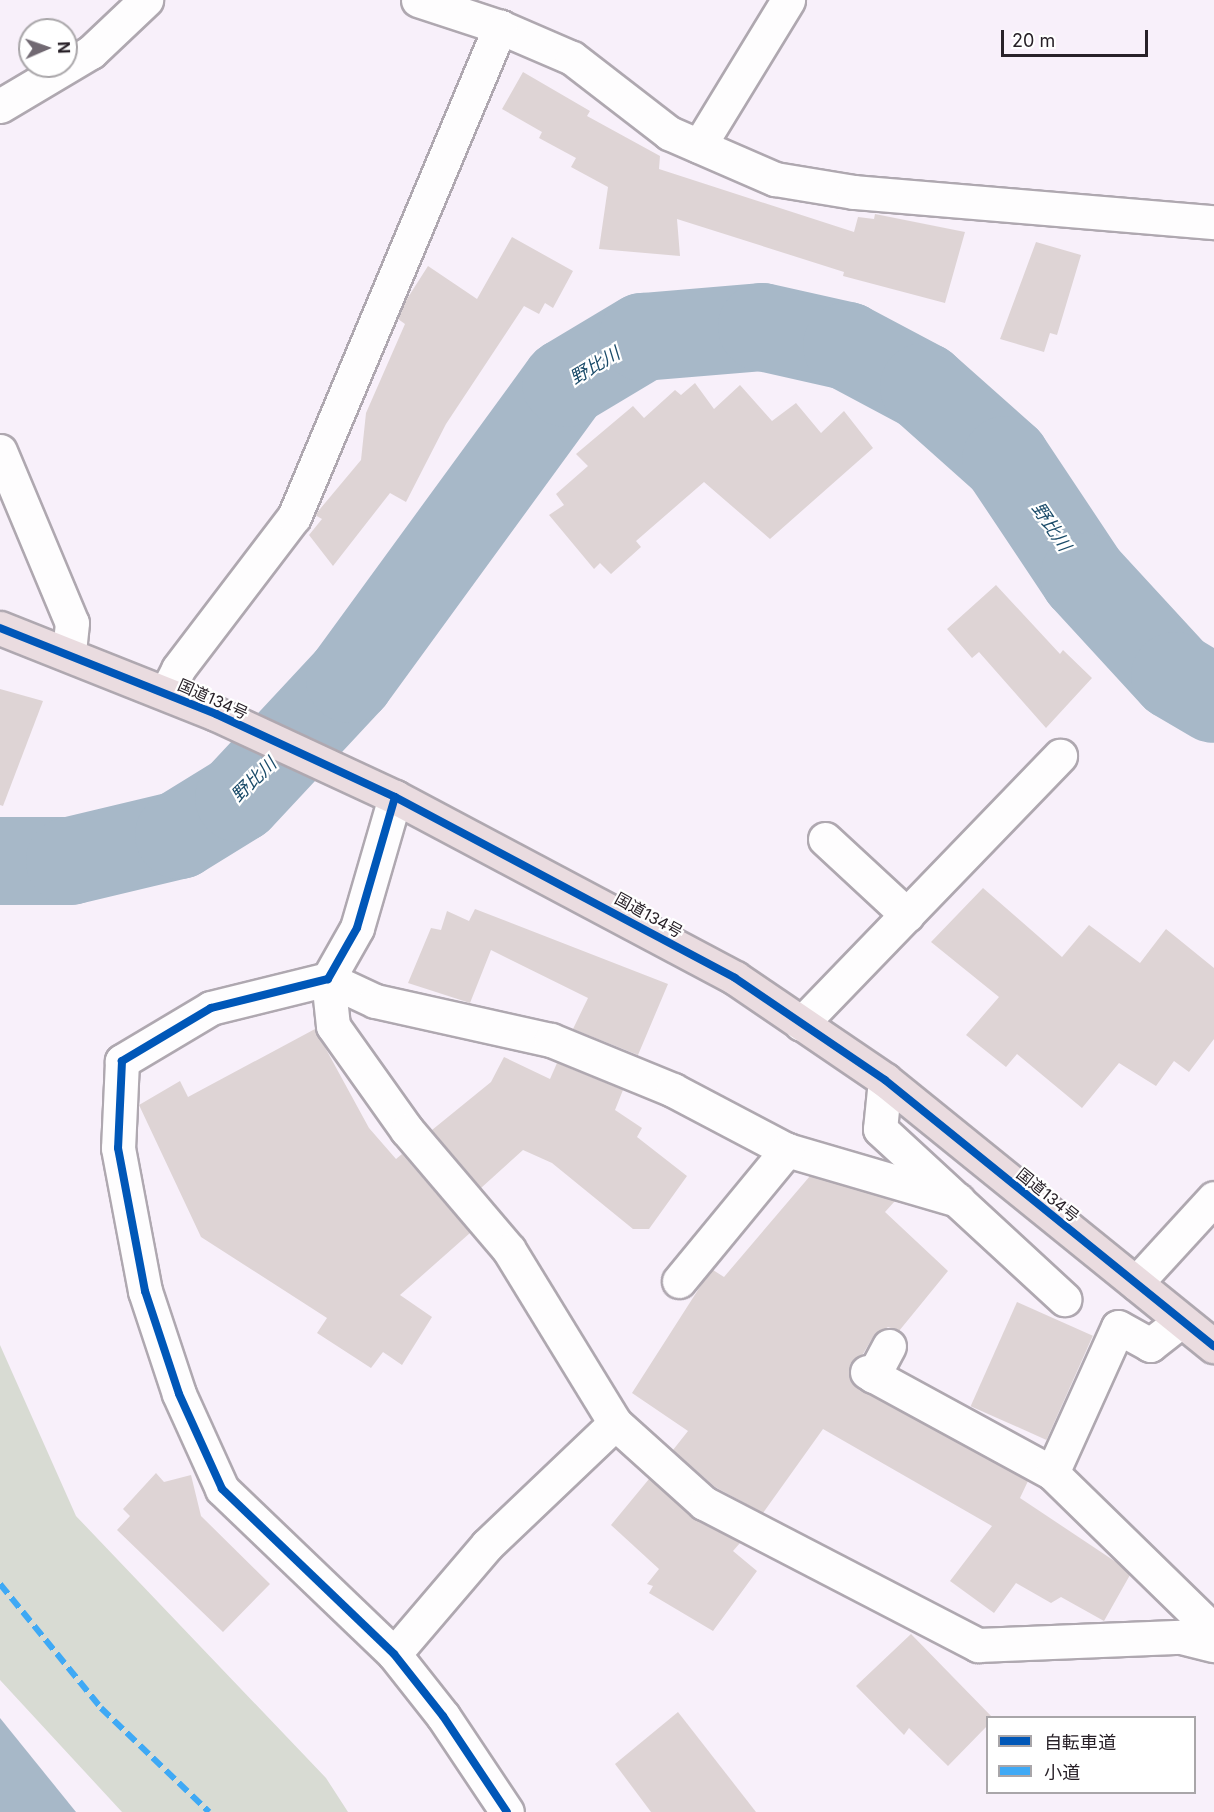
<!DOCTYPE html>
<html>
<head>
<meta charset="utf-8">
<style>
	body { margin:0 }
	#map { position:relative; width:1214px; height:1812px; overflow:hidden; background:#f8f0fa; font-family:Inter,"Noto Sans JP",sans-serif }
	div>[style] { position:absolute }
	.green>* { inset:0; background:#d8dbd3 }
	.water>* { inset:0; background:#a7b8c8 }
	.river>* { height:88px; margin:-44px; padding:0 44px; transform-origin:44px; border-radius:44px; background:#a7b8c8 }
	.building>* { inset:0; background:#ded4d5; transform-origin:0 0 }
	.roads { filter:drop-shadow(2px 0 #afa8b0) drop-shadow(-2px 0 #afa8b0) drop-shadow(0 2px #afa8b0) drop-shadow(0 -2px #afa8b0) }
	.minor>* { height:33px; margin:-16.5px; padding:0 16.5px; transform-origin:16.5px; border-radius:16.5px; background:#fefdfe }
	.highway>* { height:33px; margin:-16.5px; padding:0 16.5px; transform-origin:16.5px; border-radius:16.5px; background:#eadce0 }
	.quiet>* { height:6px; margin-top:-3px; transform-origin:0; background:repeating-linear-gradient(90deg,#3fa9f5 0 12px,transparent 0 18px) }
	.cycleway>* { height:8px; margin:-4px; padding:0 4px; transform-origin:4px; border-radius:4px; background:#0057b8 }
	span { translate:-50% -50%; white-space:nowrap; text-align:center; line-height:1.15; -webkit-text-stroke:4.5px #fff; paint-order:stroke }
	.street-label { font-size:16px; color:#282128 }
	.water-label { font-size:18px; color:#1a4b69; font-style:italic }
	.legend { position:absolute; left:986px; top:1716px; width:210px; height:78px; box-sizing:border-box; background:#fff; border:2px solid #a9a6a9; margin:0; padding:8px 10px; list-style:none; font-size:18px; color:#282128 }
	.legend li { display:flex; align-items:center; gap:12px; height:30px }
	.legend b { width:30px; border:2px solid #a9a6a9 }
	.north { position:absolute; left:18px; top:18px; width:60px; height:60px; box-sizing:border-box; background:#fff; border:2px solid #a9a6a9; border-radius:50%; rotate:88deg; font-size:16px; font-weight:700; line-height:24px; text-align:center; color:#282128 }
	.north::after { content:''; display:block; margin:auto; width:21px; height:27px; background:#716972; clip-path:polygon(50% 0,100% 100%,50% 72%,0 100%) }
	.scale { position:absolute; left:1001px; top:30px; width:147px; height:27px; box-sizing:border-box; border:3px solid #282128; border-top:0; padding-left:8px; font-size:18px; line-height:21px; white-space:nowrap; color:#282128; -webkit-text-stroke:4px #fff; paint-order:stroke }
</style>
</head>
<body>
<div id="map">
	<div class="green">
		<i style="clip-path:polygon(0 1345px,76px 1516px,326px 1778px,348px 1812px,122px 1812px,0 1680px)"></i>
	</div>
	<div class="water">
		<i style="clip-path:polygon(0 1718px,76px 1812px,0 1812px)"></i>
	</div>
	<div class="river">
		<i style="left:0;top:861px;width:70px"></i>
		<i style="left:70px;top:861px;width:112px;rotate:-13.4deg"></i>
		<i style="left:179px;top:835px;width:70px;rotate:-31.7deg"></i>
		<i style="left:239px;top:798px;width:163px;rotate:-47deg"></i>
		<i style="left:350px;top:679px;width:366px;rotate:-53.9deg"></i>
		<i style="left:566px;top:383px;width:90px;rotate:-30.9deg"></i>
		<i style="left:643px;top:337px;width:119px;rotate:-4.8deg"></i>
		<i style="left:762px;top:327px;width:87px;rotate:12.6deg"></i>
		<i style="left:847px;top:346px;width:87px;rotate:28deg"></i>
		<i style="left:924px;top:387px;width:110px;rotate:41.7deg"></i>
		<i style="left:1006px;top:460px;width:141px;rotate:56.3deg"></i>
		<i style="left:1084px;top:577px;width:134px;rotate:47.4deg"></i>
		<i style="left:1175px;top:676px;width:45px;rotate:30.5deg"></i>
	</div>
	<div class="building">
		<i style="clip-path:polygon(523px 72px,590px 111px,587px 116px,660px 156px,659px 169px,854px 232px,858px 217px,874px 219px,875px 214px,965px 232px,945px 303px,843px 276px,844px 272px,677px 219px,680px 256px,599px 249px,608px 187px,571px 167px,576px 158px,539px 138px,542px 132px,502px 109px)"></i>
		<i style="clip-path:polygon(512px 237px,573px 271px,553px 308px,545px 303px,539px 314px,524px 306px,446px 424px,406px 502px,390px 493px,333px 566px,309px 535px,322px 519px,315px 515px,361px 460px,366px 413px,405px 324px,398px 319px,405px 302px,428px 266px,477px 299px)"></i>
		<i style="clip-path:polygon(1036px 242px,1081px 255px,1057px 335px,1050px 333px,1044px 352px,1000px 339px)"></i>
		<i style="clip-path:polygon(695px 383px,714px 409px,740px 385px,772px 421px,796px 403px,821px 433px,844px 411px,873px 448px,770px 539px,704px 482px,636px 541px,641px 547px,611px 574px,600px 563px,594px 569px,549px 515px,564px 505px,556px 494px,588px 466px,576px 454px,633px 406px,644px 418px,675px 390px,681px 395px)"></i>
		<i style="clip-path:polygon(996px 585px,1060px 654px,1063px 650px,1092px 678px,1046px 728px,979px 652px,972px 658px,947px 629px)"></i>
		<i style="clip-path:polygon(0 689px,43px 701px,3px 806px,0 805px)"></i>
		<i style="clip-path:polygon(983px 888px,1062px 957px,1089px 925px,1140px 963px,1166px 929px,1214px 968px,1214px 1039px,1189px 1072px,1174px 1061px,1156px 1086px,1119px 1063px,1082px 1108px,1017px 1054px,1006px 1067px,966px 1035px,999px 997px,931px 942px)"></i>
		<i style="clip-path:polygon(475px 909px,668px 984px,638px 1055px,573px 1029px,588px 998px,491px 950px,470px 1003px,408px 983px,431px 928px,441px 930px,447px 911px,469px 921px)"></i>
		<i style="clip-path:polygon(315px 1029px,369px 1128px,396px 1159px,402px 1154px,470px 1233px,400px 1295px,432px 1317px,402px 1365px,383px 1352px,371px 1368px,317px 1333px,327px 1318px,201px 1237px,139px 1105px,180px 1081px,188px 1097px)"></i>
		<i style="clip-path:polygon(504px 1057px,550px 1079px,557px 1063px,623px 1090px,615px 1110px,642px 1128px,637px 1137px,687px 1176px,649px 1229px,633px 1229px,552px 1163px,523px 1150px,481px 1188px,432px 1130px,491px 1082px)"></i>
		<i style="clip-path:polygon(810px 1176px,895px 1201px,885px 1212px,948px 1271px,899px 1331px,888px 1327px,873px 1337px,863px 1354px,850px 1364px,851px 1382px,1028px 1481px,1020px 1498px,1116px 1562px,1130px 1575px,1104px 1621px,1061px 1597px,1051px 1603px,1016px 1583px,994px 1613px,950px 1581px,992px 1526px,823px 1429px,763px 1513px,715px 1487px,673px 1450px,688px 1431px,632px 1393px,705px 1279px,713px 1270px,724px 1277px)"></i>
		<i style="left:1017px;top:1302px;width:83px;height:114px;rotate:24deg"></i>
		<i style="clip-path:polygon(156px 1473px,164px 1482px,191px 1475px,201px 1516px,270px 1584px,223px 1632px,117px 1530px,130px 1516px,123px 1509px)"></i>
		<i style="clip-path:polygon(649px 1479px,692px 1517px,740px 1543px,733px 1551px,757px 1571px,713px 1631px,649px 1593px,653px 1586px,647px 1584px,659px 1569px,611px 1525px)"></i>
		<i style="clip-path:polygon(911px 1634px,993px 1718px,987px 1718px,987px 1726px,948px 1766px,909px 1728px,904px 1735px,856px 1686px)"></i>
		<i style="clip-path:polygon(678px 1712px,756px 1812px,651px 1812px,615px 1764px)"></i>
	</div>
	<div class="roads">
		<div class="minor">
			<i style="left:418px;top:0;width:86px;rotate:18.2deg"></i>
			<i style="left:500px;top:27px;width:78px;rotate:23.3deg"></i>
			<i style="left:572px;top:58px;width:123px;rotate:37.7deg"></i>
			<i style="left:669px;top:133px;width:116px;rotate:23.5deg"></i>
			<i style="left:775px;top:179px;width:80px;rotate:9.3deg"></i>
			<i style="left:854px;top:192px;width:361px;rotate:4.8deg"></i>
			<i style="left:0;top:106px;width:106px;rotate:-30.7deg"></i>
			<i style="left:91px;top:52px;width:76px;rotate:-43.4deg"></i>
			<i style="left:699px;top:146px;width:171px;rotate:-58.6deg"></i>
			<i style="left:0;top:451px;width:186px;rotate:67.3deg"></i>
			<i style="left:72px;top:623px;width:30px;rotate:96deg"></i>
			<i style="left:166px;top:693px;width:27px;rotate:-63deg"></i>
			<i style="left:178px;top:669px;width:191px;rotate:-52.7deg"></i>
			<i style="left:294px;top:517px;width:532px;rotate:-67.2deg"></i>
			<i style="left:395px;top:797px;width:136px;rotate:106.2deg"></i>
			<i style="left:357px;top:928px;width:59px;rotate:119.6deg"></i>
			<i style="left:328px;top:979px;width:121px;rotate:166.1deg"></i>
			<i style="left:211px;top:1008px;width:104px;rotate:149.2deg"></i>
			<i style="left:122px;top:1061px;width:87px;rotate:92.6deg"></i>
			<i style="left:118px;top:1148px;width:146px;rotate:79.3deg"></i>
			<i style="left:145px;top:1291px;width:108px;rotate:71.7deg"></i>
			<i style="left:179px;top:1394px;width:104px;rotate:65.6deg"></i>
			<i style="left:222px;top:1489px;width:238px;rotate:43.8deg"></i>
			<i style="left:394px;top:1654px;width:79px;rotate:51.7deg"></i>
			<i style="left:443px;top:1716px;width:115px;rotate:56.3deg"></i>
			<i style="left:825px;top:839px;width:112px;rotate:42.8deg"></i>
			<i style="left:328px;top:979px;width:47px;rotate:83.9deg"></i>
			<i style="left:333px;top:1026px;width:128px;rotate:54.6deg"></i>
			<i style="left:407px;top:1130px;width:157px;rotate:49.6deg"></i>
			<i style="left:509px;top:1250px;width:203px;rotate:58.5deg"></i>
			<i style="left:615px;top:1423px;width:120px;rotate:42deg"></i>
			<i style="left:704px;top:1503px;width:309px;rotate:27.4deg"></i>
			<i style="left:978px;top:1645px;width:203px;rotate:-2.3deg"></i>
			<i style="left:1181px;top:1637px;width:34px;rotate:14deg"></i>
			<i style="left:328px;top:979px;width:52px;rotate:25.1deg"></i>
			<i style="left:375px;top:1001px;width:180px;rotate:12.5deg"></i>
			<i style="left:551px;top:1040px;width:132px;rotate:22.3deg"></i>
			<i style="left:673px;top:1090px;width:129px;rotate:27.8deg"></i>
			<i style="left:787px;top:1150px;width:178px;rotate:16.3deg"></i>
			<i style="left:801px;top:1024px;width:373px;rotate:-46deg"></i>
			<i style="left:885px;top:1080px;width:49px;rotate:95.8deg"></i>
			<i style="left:880px;top:1129px;width:251px;rotate:42.7deg"></i>
			<i style="left:679px;top:1281px;width:170px;rotate:-50.5deg"></i>
			<i style="left:1136px;top:1283px;width:115px;rotate:-47.5deg"></i>
			<i style="left:867px;top:1372px;width:211px;rotate:28.6deg"></i>
			<i style="left:1052px;top:1473px;width:226px;rotate:44.3deg"></i>
			<i style="left:873px;top:1376px;width:34px;rotate:-62deg"></i>
			<i style="left:1052px;top:1473px;width:160px;rotate:-65.7deg"></i>
			<i style="left:1118px;top:1327px;width:37px;rotate:29deg"></i>
			<i style="left:1150px;top:1345px;width:39px;rotate:-38deg"></i>
			<i style="left:394px;top:1654px;width:143px;rotate:-49.5deg"></i>
			<i style="left:487px;top:1545px;width:177px;rotate:-43.6deg"></i>
		</div>
		<div class="highway">
			<i style="left:0;top:628px;width:232px;rotate:21.7deg"></i>
			<i style="left:216px;top:714px;width:197px;rotate:24.9deg"></i>
			<i style="left:395px;top:797px;width:385px;rotate:28deg"></i>
			<i style="left:735px;top:978px;width:181px;rotate:34.2deg"></i>
			<i style="left:885px;top:1080px;width:423px;rotate:39deg"></i>
		</div>
	</div>
	<div class="quiet">
		<i style="left:0;top:1584px;width:160px;rotate:50.8deg"></i>
		<i style="left:101px;top:1708px;width:150px;rotate:43.9deg"></i>
	</div>
	<div class="cycleway">
		<i style="left:0;top:628px;width:232px;rotate:21.7deg"></i>
		<i style="left:216px;top:714px;width:197px;rotate:24.9deg"></i>
		<i style="left:395px;top:797px;width:385px;rotate:28deg"></i>
		<i style="left:735px;top:978px;width:181px;rotate:34.2deg"></i>
		<i style="left:885px;top:1080px;width:423px;rotate:39deg"></i>
		<i style="left:395px;top:797px;width:136px;rotate:106.2deg"></i>
		<i style="left:357px;top:928px;width:59px;rotate:119.6deg"></i>
		<i style="left:328px;top:979px;width:121px;rotate:166.1deg"></i>
		<i style="left:211px;top:1008px;width:104px;rotate:149.2deg"></i>
		<i style="left:122px;top:1061px;width:87px;rotate:92.6deg"></i>
		<i style="left:118px;top:1148px;width:146px;rotate:79.3deg"></i>
		<i style="left:145px;top:1291px;width:108px;rotate:71.7deg"></i>
		<i style="left:179px;top:1394px;width:104px;rotate:65.6deg"></i>
		<i style="left:222px;top:1489px;width:238px;rotate:43.8deg"></i>
		<i style="left:394px;top:1654px;width:79px;rotate:51.7deg"></i>
		<i style="left:443px;top:1716px;width:115px;rotate:56.3deg"></i>
	</div>
	<div class="street-label">
		<span style="left:213px;top:699px;rotate:24deg">国道134号</span>
		<span style="left:649px;top:915px;rotate:29deg">国道134号</span>
		<span style="left:1048px;top:1195px;rotate:39deg">国道134号</span>
	</div>
	<div class="water-label">
		<span style="left:595px;top:366px;rotate:-31deg">野比川</span>
		<span style="left:1051px;top:527px;rotate:56deg">野比川</span>
		<span style="left:254px;top:780px;rotate:-44deg">野比川</span>
	</div>
	<ul class="legend">
	<li><b style="height:8px;background:#0057b8"></b>自転車道</li>
	<li><b style="height:8px;background:#3fa9f5"></b>小道</li>
	</ul>
	<div class="north">N</div>
	<div class="scale">20 m</div>
</div>
</body>
</html>
